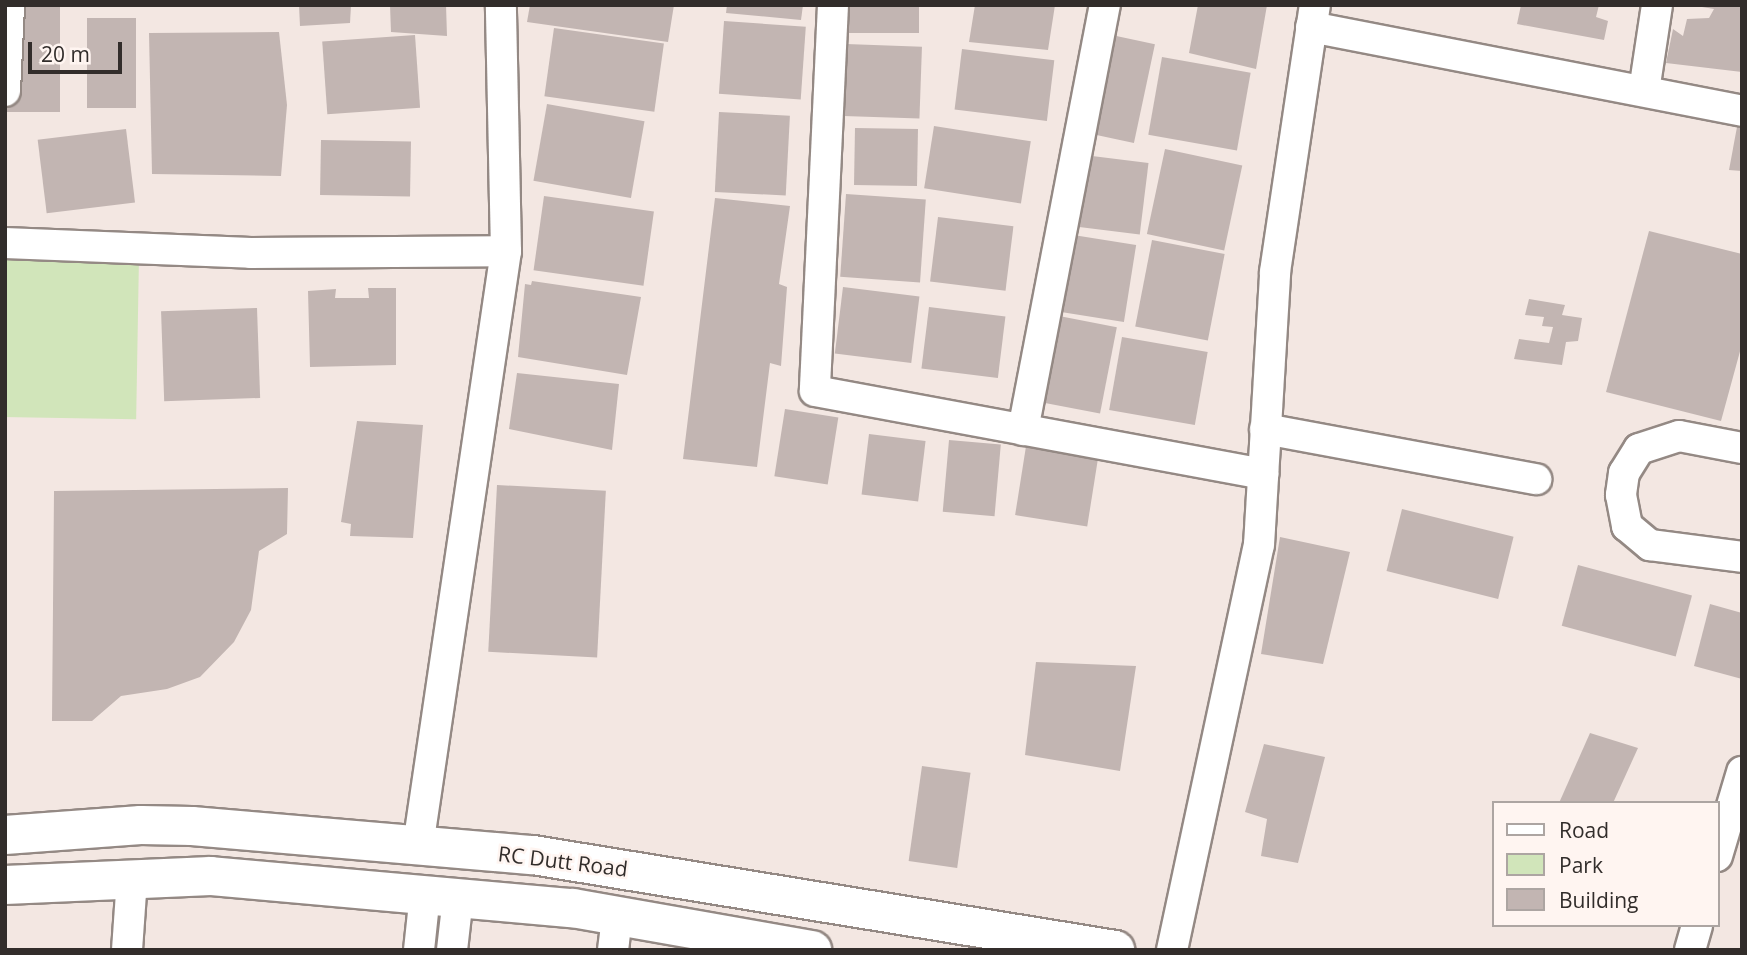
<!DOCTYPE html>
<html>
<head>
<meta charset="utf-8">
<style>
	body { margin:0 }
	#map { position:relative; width:1747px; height:955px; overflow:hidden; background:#f3e7e2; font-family:"Open Sans",sans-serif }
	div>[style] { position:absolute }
	.green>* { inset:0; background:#d1e5ba; transform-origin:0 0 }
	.building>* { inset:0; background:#c2b5b2; transform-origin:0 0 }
	.roads { filter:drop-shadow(2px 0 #948984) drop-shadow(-2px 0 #948984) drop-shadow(0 2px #948984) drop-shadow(0 -2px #948984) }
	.minor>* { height:30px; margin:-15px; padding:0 15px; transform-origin:15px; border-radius:15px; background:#fff }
	.major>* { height:38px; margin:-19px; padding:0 19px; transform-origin:19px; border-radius:19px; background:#fff }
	span { translate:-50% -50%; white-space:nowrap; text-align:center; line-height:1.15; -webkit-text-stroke:5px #fff5f1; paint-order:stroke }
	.street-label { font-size:21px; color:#322d2b }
	.frame { position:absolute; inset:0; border:7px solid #322d2b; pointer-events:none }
	.legend { position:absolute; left:1492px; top:801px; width:228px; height:126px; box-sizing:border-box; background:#fff5f1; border:2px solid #ada5a2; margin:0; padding:9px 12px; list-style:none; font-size:21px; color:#322d2b }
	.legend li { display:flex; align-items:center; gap:14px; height:35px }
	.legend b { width:35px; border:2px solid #ada5a2 }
	.scale { position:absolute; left:28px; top:42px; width:94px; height:32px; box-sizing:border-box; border:4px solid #322d2b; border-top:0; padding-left:9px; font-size:21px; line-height:24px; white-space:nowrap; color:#322d2b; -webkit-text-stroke:5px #fff5f1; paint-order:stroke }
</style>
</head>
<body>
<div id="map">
	<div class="green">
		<i style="left:5px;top:255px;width:134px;height:162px;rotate:1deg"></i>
	</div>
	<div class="building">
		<i style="left:5px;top:5px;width:55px;height:107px"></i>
		<i style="clip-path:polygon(299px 5px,351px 5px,350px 23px,300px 26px)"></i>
		<i style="clip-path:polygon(390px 5px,446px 5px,447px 36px,391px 32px)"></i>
		<i style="clip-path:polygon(530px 5px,674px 5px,668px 42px,527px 22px)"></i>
		<i style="clip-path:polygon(727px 5px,803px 5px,801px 20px,726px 13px)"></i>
		<i style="left:849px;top:5px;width:70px;height:28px"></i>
		<i style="clip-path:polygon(975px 5px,1055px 5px,1048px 50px,969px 42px)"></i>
		<i style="clip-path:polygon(1198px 5px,1267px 5px,1256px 69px,1189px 53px)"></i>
		<i style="clip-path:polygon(1521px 5px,1599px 5px,1596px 17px,1608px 21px,1604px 40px,1517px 24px)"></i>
		<i style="clip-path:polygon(1690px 5px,1742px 5px,1742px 72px,1666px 63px,1673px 29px,1683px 36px,1687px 19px,1709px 18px,1714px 9px)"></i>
		<i style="left:87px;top:18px;width:49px;height:90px"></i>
		<i style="left:724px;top:21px;width:82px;height:73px;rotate:4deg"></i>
		<i style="left:554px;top:28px;width:111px;height:69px;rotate:8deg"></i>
		<i style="clip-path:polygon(279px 32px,287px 105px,281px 176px,152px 174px,149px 33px)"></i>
		<i style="left:1107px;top:34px;width:49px;height:101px;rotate:12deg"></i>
		<i style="left:415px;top:35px;width:73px;height:93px;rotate:86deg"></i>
		<i style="left:846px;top:44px;width:76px;height:72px;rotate:2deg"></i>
		<i style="left:962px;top:49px;width:93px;height:61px;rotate:7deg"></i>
		<i style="left:1162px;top:57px;width:90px;height:79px;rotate:10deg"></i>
		<i style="left:547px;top:104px;width:99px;height:78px;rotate:10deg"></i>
		<i style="left:719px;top:112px;width:71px;height:80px;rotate:3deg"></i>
		<i style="left:934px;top:126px;width:98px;height:63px;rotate:9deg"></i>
		<i style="clip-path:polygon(1737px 127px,1742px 128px,1742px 171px,1729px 170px)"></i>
		<i style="left:855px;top:128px;width:63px;height:57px;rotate:1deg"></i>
		<i style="left:126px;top:129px;width:74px;height:89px;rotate:83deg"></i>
		<i style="left:321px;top:140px;width:90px;height:55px;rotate:1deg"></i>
		<i style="left:1165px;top:149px;width:79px;height:87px;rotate:12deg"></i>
		<i style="left:1084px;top:155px;width:65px;height:72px;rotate:7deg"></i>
		<i style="left:846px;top:194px;width:80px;height:83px;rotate:4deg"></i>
		<i style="left:544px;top:196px;width:111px;height:75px;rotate:8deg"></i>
		<i style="clip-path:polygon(715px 198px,790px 206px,779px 284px,787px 287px,781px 366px,770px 363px,757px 467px,683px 459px)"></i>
		<i style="left:938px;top:217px;width:76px;height:65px;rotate:7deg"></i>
		<i style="clip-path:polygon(1649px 231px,1742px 254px,1742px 344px,1721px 421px,1606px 392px)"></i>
		<i style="left:1067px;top:234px;width:70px;height:78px;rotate:9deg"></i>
		<i style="left:1152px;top:240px;width:74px;height:88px;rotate:11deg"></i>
		<i style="clip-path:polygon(532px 281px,641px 297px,627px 375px,518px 357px,525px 284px,531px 285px)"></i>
		<i style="left:843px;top:287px;width:77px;height:67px;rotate:7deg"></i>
		<i style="clip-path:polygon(368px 288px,396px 288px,396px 365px,310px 367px,308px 291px,336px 289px,335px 298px,369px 298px)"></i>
		<i style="clip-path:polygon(1529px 299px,1565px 305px,1562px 315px,1582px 318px,1578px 341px,1566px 342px,1562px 365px,1514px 359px,1519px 339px,1549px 343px,1553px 327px,1542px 326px,1544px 317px,1525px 315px)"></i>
		<i style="left:929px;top:307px;width:77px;height:62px;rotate:7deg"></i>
		<i style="left:257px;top:308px;width:90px;height:96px;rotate:88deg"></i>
		<i style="left:1054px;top:315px;width:64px;height:88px;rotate:11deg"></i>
		<i style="left:1122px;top:337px;width:87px;height:74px;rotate:10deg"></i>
		<i style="clip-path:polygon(517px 373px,619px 384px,612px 450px,509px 429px)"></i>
		<i style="left:785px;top:409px;width:54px;height:68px;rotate:9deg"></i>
		<i style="clip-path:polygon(357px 421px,423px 425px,413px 538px,350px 536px,351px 524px,341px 522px)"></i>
		<i style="left:869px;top:434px;width:57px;height:61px;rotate:7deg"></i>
		<i style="left:949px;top:440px;width:52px;height:72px;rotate:5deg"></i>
		<i style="left:1027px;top:440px;width:73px;height:76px;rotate:9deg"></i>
		<i style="left:497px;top:485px;width:109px;height:167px;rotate:3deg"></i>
		<i style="clip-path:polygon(288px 488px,287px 534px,259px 551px,251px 610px,234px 642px,200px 677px,167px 689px,121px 696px,92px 721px,52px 721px,54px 491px)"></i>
		<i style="left:1402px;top:509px;width:115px;height:64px;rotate:14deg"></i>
		<i style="clip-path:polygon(1280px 537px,1350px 552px,1323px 664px,1261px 654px)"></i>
		<i style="left:1578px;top:565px;width:118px;height:63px;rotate:15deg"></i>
		<i style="clip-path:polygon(1710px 604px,1742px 613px,1742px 679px,1694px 666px)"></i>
		<i style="clip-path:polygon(1036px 662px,1136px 666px,1120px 771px,1025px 755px)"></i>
		<i style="clip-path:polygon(1590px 733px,1638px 748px,1613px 803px,1559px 803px)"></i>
		<i style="clip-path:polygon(1264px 744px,1325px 757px,1298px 863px,1261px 856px,1267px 819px,1245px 812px)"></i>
		<i style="left:922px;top:766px;width:49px;height:96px;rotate:8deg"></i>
	</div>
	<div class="roads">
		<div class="minor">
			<i style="left:833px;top:5px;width:386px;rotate:92.7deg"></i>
			<i style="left:815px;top:391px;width:456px;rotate:10.5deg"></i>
			<i style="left:1311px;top:27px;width:439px;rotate:11deg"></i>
			<i style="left:5px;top:91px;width:86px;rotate:-87.3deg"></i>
			<i style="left:1644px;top:91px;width:87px;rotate:-81.4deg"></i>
			<i style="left:5px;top:243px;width:246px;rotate:2.3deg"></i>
			<i style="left:251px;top:253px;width:255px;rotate:-0.4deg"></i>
			<i style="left:1265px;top:429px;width:276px;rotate:10.5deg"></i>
			<i style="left:1023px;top:430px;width:433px;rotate:-79.1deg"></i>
			<i style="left:1742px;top:448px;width:64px;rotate:-169.2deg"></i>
			<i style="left:1679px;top:436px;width:42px;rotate:162deg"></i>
			<i style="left:1639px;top:449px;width:28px;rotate:122deg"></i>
			<i style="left:1624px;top:473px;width:22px;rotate:98deg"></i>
			<i style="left:1621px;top:495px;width:32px;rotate:79deg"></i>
			<i style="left:1627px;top:526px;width:30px;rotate:40deg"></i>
			<i style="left:1650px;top:545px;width:93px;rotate:7.4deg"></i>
			<i style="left:418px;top:846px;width:601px;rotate:-81.59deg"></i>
			<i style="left:506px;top:251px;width:246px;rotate:-91.2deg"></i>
			<i style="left:1717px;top:856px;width:88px;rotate:-73.4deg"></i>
			<i style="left:127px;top:950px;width:72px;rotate:-86deg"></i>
			<i style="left:419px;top:950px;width:56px;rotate:-83.9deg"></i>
			<i style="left:452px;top:950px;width:53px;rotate:-83.5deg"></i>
			<i style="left:613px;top:950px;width:33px;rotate:-83deg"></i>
			<i style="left:1172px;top:950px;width:414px;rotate:-77.9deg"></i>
			<i style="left:1259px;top:545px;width:273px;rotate:-86.6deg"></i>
			<i style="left:1275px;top:272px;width:270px;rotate:-81.5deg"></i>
			<i style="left:1690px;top:950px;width:26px;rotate:-74deg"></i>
		</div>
		<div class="major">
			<i style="left:5px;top:835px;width:136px;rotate:-4.2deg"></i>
			<i style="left:141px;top:825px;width:51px;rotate:1.1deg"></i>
			<i style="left:192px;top:826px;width:342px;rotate:4.9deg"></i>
			<i style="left:533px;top:855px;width:590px;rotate:9.27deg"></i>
			<i style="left:5px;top:885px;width:206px;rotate:-2.5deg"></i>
			<i style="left:211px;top:876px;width:363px;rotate:5.1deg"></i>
			<i style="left:573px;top:908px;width:243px;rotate:10deg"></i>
		</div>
	</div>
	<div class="street-label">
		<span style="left:563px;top:861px;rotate:7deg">RC Dutt Road</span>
	</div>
	<div class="frame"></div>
	<ul class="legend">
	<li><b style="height:9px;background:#fff"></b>Road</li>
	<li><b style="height:19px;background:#d1e5ba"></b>Park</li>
	<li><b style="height:19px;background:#c2b5b2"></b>Building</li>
	</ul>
	<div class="scale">20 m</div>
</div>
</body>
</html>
